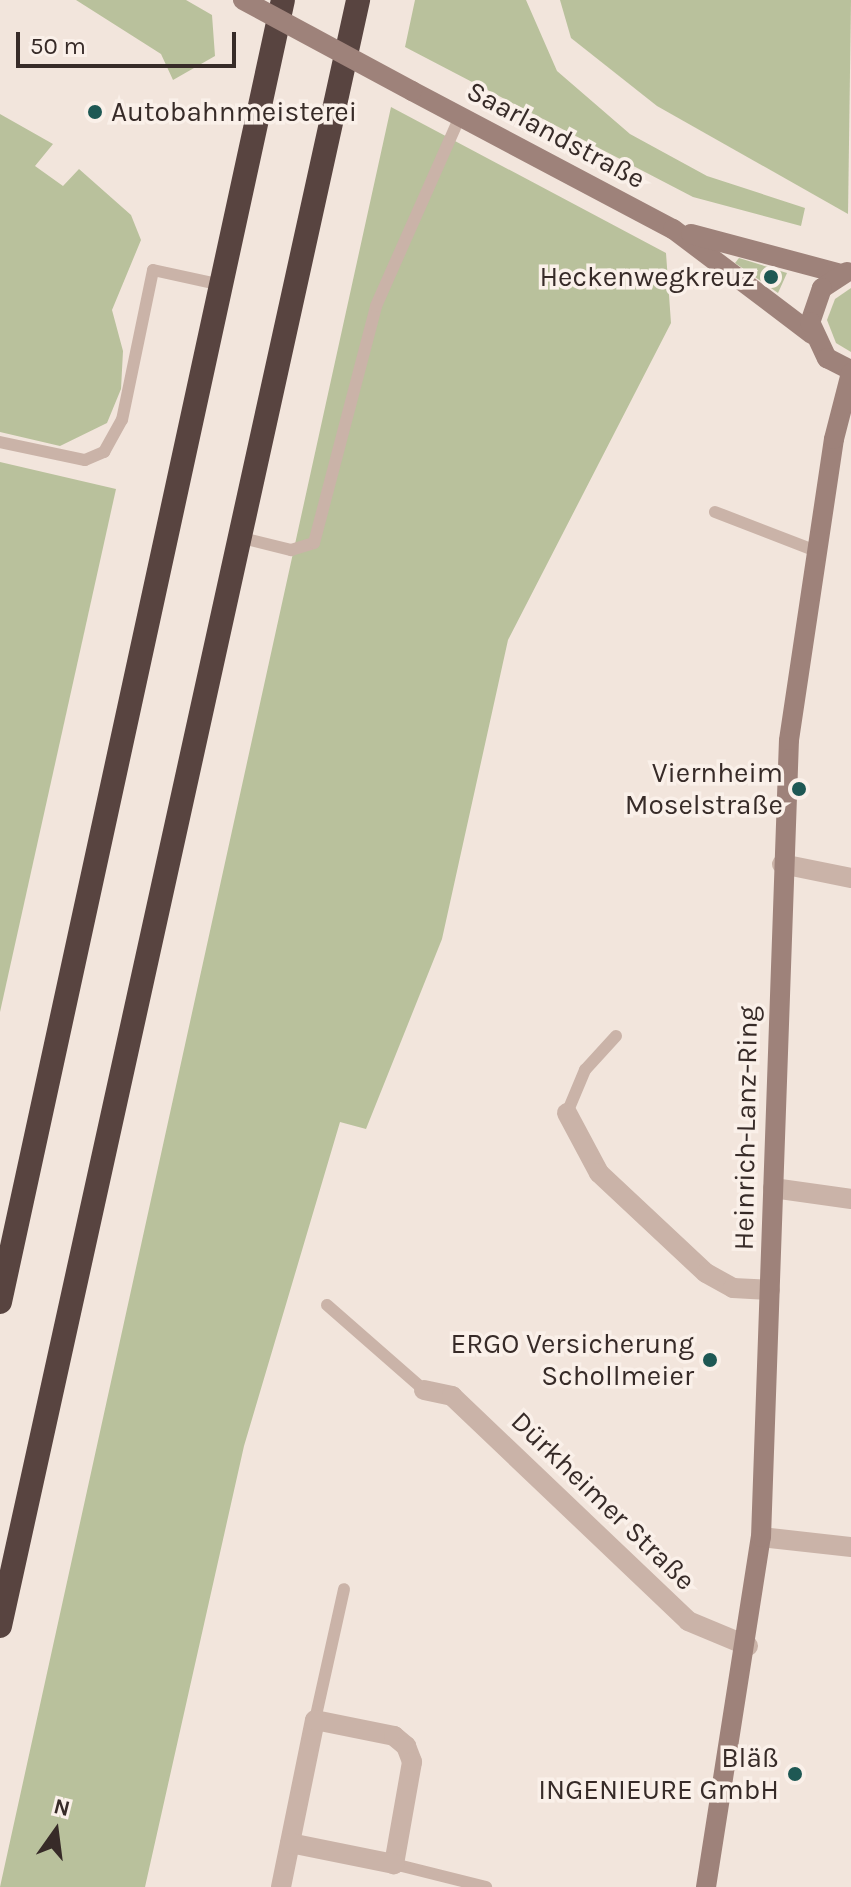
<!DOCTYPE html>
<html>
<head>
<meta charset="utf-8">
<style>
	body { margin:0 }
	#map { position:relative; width:851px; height:1887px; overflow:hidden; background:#f2e5dc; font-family:Karla,sans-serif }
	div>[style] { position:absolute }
	.green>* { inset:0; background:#b9c19c }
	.lane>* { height:12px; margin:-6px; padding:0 6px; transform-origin:6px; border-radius:6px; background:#cab3a8 }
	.street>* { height:20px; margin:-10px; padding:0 10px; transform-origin:10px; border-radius:10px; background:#cab3a8 }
	.secondary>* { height:20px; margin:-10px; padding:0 10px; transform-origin:10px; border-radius:10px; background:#9e827a }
	.highway>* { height:24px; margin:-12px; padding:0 12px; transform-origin:12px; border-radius:12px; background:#584440 }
	.secondary-bridge>* { height:20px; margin:-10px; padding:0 10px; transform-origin:10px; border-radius:10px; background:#9e827a }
	.dots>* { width:22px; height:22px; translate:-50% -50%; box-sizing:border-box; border:4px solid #faf0e9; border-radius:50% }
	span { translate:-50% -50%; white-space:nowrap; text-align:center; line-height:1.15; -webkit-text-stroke:7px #faf0e9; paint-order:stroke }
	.poi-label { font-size:28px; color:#372b28 }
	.left { translate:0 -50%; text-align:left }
	.right { translate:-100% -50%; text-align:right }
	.street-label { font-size:28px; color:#372b28 }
	.north { position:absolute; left:16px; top:1791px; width:80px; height:80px; -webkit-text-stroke:6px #faf0e9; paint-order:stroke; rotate:14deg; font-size:22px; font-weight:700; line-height:32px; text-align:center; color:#372b28 }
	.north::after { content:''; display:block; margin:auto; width:28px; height:36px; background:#372b28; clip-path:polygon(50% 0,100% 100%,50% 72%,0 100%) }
	.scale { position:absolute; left:16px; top:32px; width:220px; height:36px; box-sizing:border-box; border:4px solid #372b28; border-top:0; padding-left:10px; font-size:24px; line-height:28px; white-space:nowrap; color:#372b28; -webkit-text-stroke:6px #faf0e9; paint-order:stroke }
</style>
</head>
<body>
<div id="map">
	<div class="green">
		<i style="clip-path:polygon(76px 0,186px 0,212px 15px,215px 56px,173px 80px,161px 54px)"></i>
		<i style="clip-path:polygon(415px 0,526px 0,557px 71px,630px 134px,707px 176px,805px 208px,801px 226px,693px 197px,405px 47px)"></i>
		<i style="clip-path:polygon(560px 0,851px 0,848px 214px,657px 106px,571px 38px)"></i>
		<i style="clip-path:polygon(391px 107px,666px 253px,671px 323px,508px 640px,442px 939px,366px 1129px,340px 1122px,244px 1446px,145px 1887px,0 1887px)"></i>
		<i style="clip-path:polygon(0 114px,53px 144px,35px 166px,63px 186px,79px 169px,131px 215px,141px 240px,112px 310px,123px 351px,121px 389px,107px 423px,60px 446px,0 432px)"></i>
		<i style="clip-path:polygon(739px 258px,787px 273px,778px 293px,735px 263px)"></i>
		<i style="clip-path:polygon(851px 288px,851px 352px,836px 343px,827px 320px,835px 299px)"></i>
		<i style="clip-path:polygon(0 462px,116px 489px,0 1012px)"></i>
	</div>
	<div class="lane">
		<i style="left:0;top:442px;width:87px;rotate:12deg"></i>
		<i style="left:85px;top:460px;width:21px;rotate:-23deg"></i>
		<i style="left:104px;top:452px;width:37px;rotate:-61deg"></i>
		<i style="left:122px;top:420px;width:153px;rotate:-78.3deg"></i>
		<i style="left:153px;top:270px;width:71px;rotate:12.3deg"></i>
		<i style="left:715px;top:512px;width:108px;rotate:21.1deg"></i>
		<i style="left:238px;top:537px;width:55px;rotate:13.8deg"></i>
		<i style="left:291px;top:550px;width:24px;rotate:-17deg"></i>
		<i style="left:314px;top:543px;width:245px;rotate:-75.3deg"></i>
		<i style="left:376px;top:306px;width:208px;rotate:-66.1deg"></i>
		<i style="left:567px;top:1113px;width:47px;rotate:-67.3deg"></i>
		<i style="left:585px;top:1070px;width:46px;rotate:-47.6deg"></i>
		<i style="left:327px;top:1305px;width:129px;rotate:41.2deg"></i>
		<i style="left:315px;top:1720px;width:134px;rotate:-77.5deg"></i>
		<i style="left:394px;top:1864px;width:95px;rotate:14deg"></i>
	</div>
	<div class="street">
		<i style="left:782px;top:864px;width:70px;rotate:11.5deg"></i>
		<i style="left:567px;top:1113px;width:68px;rotate:61.9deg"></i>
		<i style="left:599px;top:1173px;width:146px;rotate:43.1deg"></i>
		<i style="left:706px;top:1273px;width:31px;rotate:29deg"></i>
		<i style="left:733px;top:1288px;width:37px;rotate:3deg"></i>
		<i style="left:773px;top:1188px;width:79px;rotate:8deg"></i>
		<i style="left:424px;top:1390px;width:29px;rotate:12deg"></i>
		<i style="left:452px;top:1396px;width:326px;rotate:43.6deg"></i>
		<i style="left:688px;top:1621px;width:65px;rotate:22.6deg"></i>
		<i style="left:761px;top:1537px;width:91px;rotate:6.3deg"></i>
		<i style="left:281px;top:1887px;width:170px;rotate:-78.5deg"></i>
		<i style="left:315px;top:1720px;width:81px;rotate:11.4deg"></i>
		<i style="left:394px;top:1736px;width:16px;rotate:40deg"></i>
		<i style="left:406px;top:1746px;width:17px;rotate:69deg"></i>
		<i style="left:412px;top:1762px;width:104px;rotate:100deg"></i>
		<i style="left:394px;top:1864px;width:106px;rotate:-168.6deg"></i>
	</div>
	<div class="secondary">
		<i style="left:412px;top:91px;width:295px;rotate:27.9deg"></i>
		<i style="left:673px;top:229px;width:174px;rotate:37.1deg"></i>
		<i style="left:691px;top:234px;width:155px;rotate:14.9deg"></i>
		<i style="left:847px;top:272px;width:30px;rotate:147deg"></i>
		<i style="left:822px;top:288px;width:36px;rotate:109deg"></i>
		<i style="left:810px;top:322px;width:40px;rotate:65deg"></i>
		<i style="left:827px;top:358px;width:27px;rotate:27deg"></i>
		<i style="left:706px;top:1887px;width:354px;rotate:-81.1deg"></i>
		<i style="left:761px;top:1537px;width:797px;rotate:-87.99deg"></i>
		<i style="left:789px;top:740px;width:304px;rotate:-81.5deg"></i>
		<i style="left:834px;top:439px;width:68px;rotate:-75.6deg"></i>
	</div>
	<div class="highway">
		<i style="left:0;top:1302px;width:1332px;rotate:-77.74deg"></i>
		<i style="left:0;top:1626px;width:1665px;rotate:-77.58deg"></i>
	</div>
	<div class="secondary-bridge">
		<i style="left:243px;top:0;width:192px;rotate:28.3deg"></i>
	</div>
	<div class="dots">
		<i style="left:95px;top:112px;background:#1e5854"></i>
		<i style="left:771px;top:277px;background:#1e5854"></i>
		<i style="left:799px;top:789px;background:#1e5854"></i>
		<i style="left:710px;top:1360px;background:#1e5854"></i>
		<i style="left:795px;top:1774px;background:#1e5854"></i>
	</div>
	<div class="poi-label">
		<span class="left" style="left:111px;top:112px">Autobahnmeisterei</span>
		<span class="right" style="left:755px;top:277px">Heckenwegkreuz</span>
		<span class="right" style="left:783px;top:789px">Viernheim<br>Moselstraße</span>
		<span class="right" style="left:694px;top:1360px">ERGO Versicherung<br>Schollmeier</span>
		<span class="right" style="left:779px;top:1774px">Bläß<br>INGENIEURE GmbH</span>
	</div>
	<div class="street-label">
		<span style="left:556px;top:135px;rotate:28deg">Saarlandstraße</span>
		<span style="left:746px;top:1128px;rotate:-89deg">Heinrich-Lanz-Ring</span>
		<span style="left:603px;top:1501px;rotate:44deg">Dürkheimer Straße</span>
	</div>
	<div class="north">N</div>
	<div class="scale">50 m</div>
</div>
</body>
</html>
